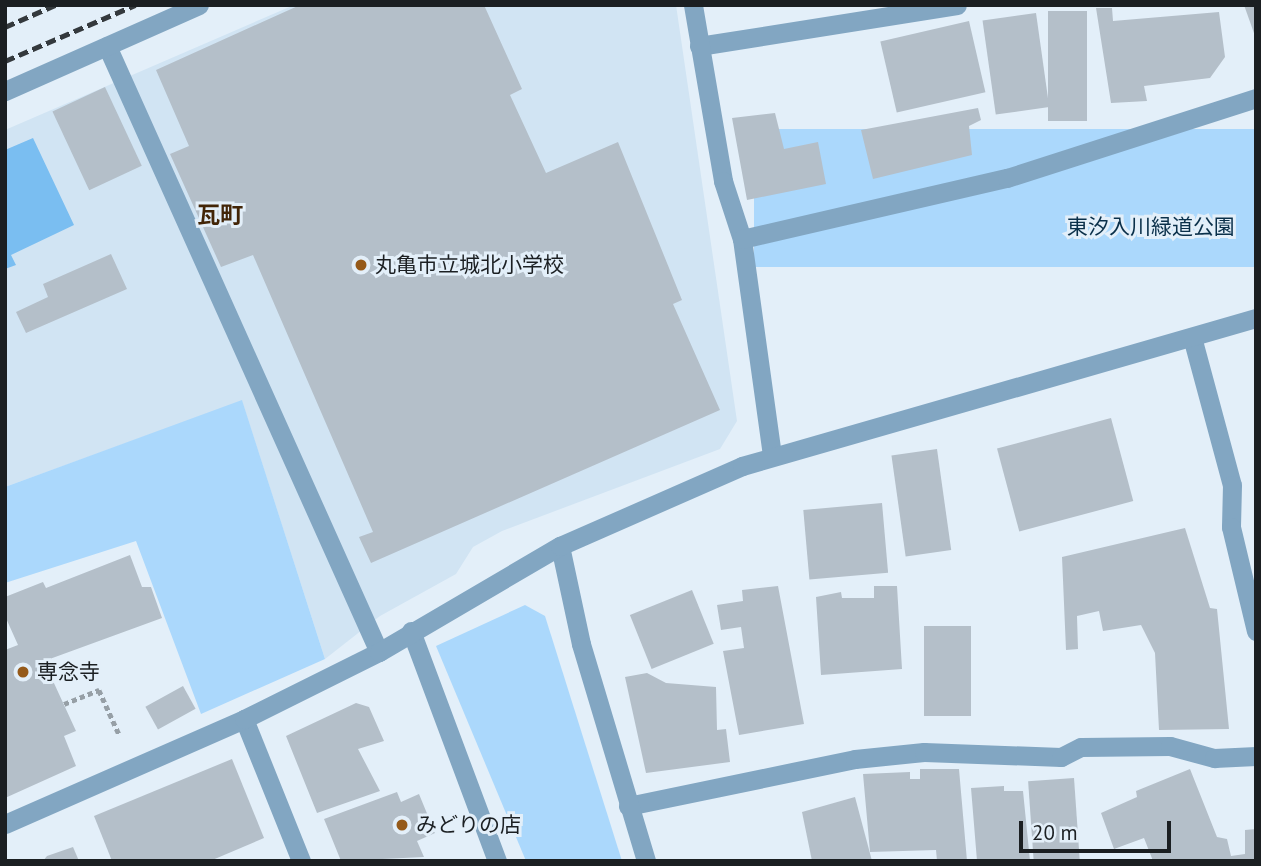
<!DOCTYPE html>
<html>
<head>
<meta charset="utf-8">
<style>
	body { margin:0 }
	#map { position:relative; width:1261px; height:866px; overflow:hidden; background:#e3eff9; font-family:"PT Sans","Noto Sans JP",sans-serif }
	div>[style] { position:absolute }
	.built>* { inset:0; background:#d1e4f3 }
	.green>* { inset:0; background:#abd8fc; transform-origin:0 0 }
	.water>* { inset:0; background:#7abef1 }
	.building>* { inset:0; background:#b4bfc9; transform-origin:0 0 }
	.path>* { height:4.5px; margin-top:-2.25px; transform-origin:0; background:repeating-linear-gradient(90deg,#969fa6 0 5px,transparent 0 8.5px) }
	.service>* { height:19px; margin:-9.5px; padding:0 9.5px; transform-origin:9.5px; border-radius:9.5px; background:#82a6c2 }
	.minor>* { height:19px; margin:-9.5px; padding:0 9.5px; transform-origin:9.5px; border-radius:9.5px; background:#82a6c2 }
	.rail>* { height:5px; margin-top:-2.5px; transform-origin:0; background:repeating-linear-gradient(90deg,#34393d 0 10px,transparent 0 15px) }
	.dots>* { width:19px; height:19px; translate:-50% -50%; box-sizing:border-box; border:4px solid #e3eff9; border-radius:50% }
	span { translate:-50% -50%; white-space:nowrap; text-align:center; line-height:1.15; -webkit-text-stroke:6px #e3eff9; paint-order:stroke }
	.park-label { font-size:21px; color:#0a304a }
	.poi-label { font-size:21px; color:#1b1f22 }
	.left { translate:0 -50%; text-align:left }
	.neighbourhood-label { font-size:23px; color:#422507; font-weight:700 }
	.frame { position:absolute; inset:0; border:7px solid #1b1f22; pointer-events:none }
	.scale { position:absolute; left:1019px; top:821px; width:152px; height:32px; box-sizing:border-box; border:4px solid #1b1f22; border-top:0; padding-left:9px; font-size:21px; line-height:24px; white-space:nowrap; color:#1b1f22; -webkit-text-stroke:5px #e3eff9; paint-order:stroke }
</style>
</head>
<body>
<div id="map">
	<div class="built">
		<i style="clip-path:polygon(294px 5px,676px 5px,737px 421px,720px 449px,502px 531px,473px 547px,456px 574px,380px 616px,325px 659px,242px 401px,5px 487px,5px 130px)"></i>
	</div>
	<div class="green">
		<i style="left:1256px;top:129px;width:138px;height:502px;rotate:90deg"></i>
		<i style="clip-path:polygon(242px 400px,325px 659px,201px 714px,136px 541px,5px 583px,5px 487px)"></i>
		<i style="clip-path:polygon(525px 605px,545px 616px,622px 861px,526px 861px,436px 646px)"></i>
	</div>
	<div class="water">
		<i style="clip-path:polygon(33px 138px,74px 225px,11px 255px,16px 265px,5px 269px,5px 150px)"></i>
	</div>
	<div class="building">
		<i style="clip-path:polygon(300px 5px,484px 5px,522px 89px,510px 95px,546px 173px,618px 142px,682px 300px,673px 304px,720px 410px,371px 563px,359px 537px,373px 532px,253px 255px,221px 267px,170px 154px,189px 146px,156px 70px)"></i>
		<i style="clip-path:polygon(1244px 5px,1256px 5px,1256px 36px,1255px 36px)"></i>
		<i style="clip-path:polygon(1096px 8px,1112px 8px,1113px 21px,1219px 12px,1225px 57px,1210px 78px,1144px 86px,1147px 101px,1111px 103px)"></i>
		<i style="left:1048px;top:11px;width:39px;height:110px"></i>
		<i style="left:1036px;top:13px;width:95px;height:54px;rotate:82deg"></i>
		<i style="left:969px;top:21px;width:73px;height:91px;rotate:77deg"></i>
		<i style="left:105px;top:87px;width:87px;height:58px;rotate:65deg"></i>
		<i style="clip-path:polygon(978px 108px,981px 120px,969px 126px,972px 155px,873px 179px,861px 130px)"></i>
		<i style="clip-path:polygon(775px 113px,784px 149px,818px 142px,826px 184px,747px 200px,732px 118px)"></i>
		<i style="clip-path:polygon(111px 254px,127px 289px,26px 333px,16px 312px,48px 297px,43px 284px)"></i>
		<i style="left:1111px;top:418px;width:86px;height:118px;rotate:75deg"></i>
		<i style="left:937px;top:449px;width:102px;height:46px;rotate:82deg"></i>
		<i style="left:882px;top:503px;width:70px;height:79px;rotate:85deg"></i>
		<i style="clip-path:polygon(1185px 528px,1210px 608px,1217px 609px,1229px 729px,1159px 730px,1155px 653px,1141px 625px,1103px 631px,1099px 611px,1077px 616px,1078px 649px,1066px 650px,1062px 557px)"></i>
		<i style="clip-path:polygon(130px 555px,142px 587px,151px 587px,162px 618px,36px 664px,45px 683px,53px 681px,76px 731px,64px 736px,76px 766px,5px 798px,5px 650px,18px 645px,5px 616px,5px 597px,43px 582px,46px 588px)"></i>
		<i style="clip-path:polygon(778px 586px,804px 724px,739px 735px,723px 651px,744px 648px,741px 627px,721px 630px,717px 605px,743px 601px,742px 590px)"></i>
		<i style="clip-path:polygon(874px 586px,897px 586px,902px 669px,821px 675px,816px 597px,841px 592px,842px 598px,874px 598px)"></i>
		<i style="left:692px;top:590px;width:58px;height:67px;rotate:68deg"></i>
		<i style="left:924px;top:626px;width:47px;height:90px"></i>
		<i style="clip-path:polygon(647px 673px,666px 683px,716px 687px,717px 730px,726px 729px,730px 762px,646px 773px,625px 677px)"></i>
		<i style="left:183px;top:686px;width:26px;height:43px;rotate:61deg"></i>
		<i style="clip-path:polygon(356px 703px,369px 707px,384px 741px,358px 749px,380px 791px,317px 813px,286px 736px)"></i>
		<i style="clip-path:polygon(232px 759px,264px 838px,210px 861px,112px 861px,94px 816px)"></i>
		<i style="clip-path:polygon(920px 769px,959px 769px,967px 861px,937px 861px,936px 850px,870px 852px,863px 774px,910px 772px,910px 779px,920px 779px)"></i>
		<i style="clip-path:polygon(1190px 769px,1217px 837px,1227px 839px,1231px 856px,1245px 854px,1245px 830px,1256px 829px,1256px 861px,1153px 861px,1144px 838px,1114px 849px,1101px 813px,1137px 797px,1136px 791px)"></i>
		<i style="left:1074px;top:778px;width:83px;height:46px;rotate:86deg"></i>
		<i style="clip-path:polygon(1004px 786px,1004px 791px,1023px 791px,1030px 861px,977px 861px,971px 788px)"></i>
		<i style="clip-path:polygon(397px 792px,401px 802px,419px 794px,435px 833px,417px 841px,424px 857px,341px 861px,324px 819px)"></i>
		<i style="clip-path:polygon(855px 797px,872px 861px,812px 861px,802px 812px)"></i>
		<i style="clip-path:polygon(73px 847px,79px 861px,43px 861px,47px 856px)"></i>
	</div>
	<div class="path">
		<i style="left:64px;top:704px;width:38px;rotate:-22deg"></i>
		<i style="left:99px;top:690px;width:48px;rotate:65.6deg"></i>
	</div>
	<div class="service">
		<i style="left:107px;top:46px;width:664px;rotate:65.83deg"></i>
		<i style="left:699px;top:46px;width:261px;rotate:-9deg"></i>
		<i style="left:1192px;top:337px;width:153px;rotate:74.9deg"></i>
		<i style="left:1232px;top:485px;width:42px;rotate:91.4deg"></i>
		<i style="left:1231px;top:527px;width:107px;rotate:76.5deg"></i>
		<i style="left:628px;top:806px;width:232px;rotate:-11.7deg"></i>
		<i style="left:855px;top:759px;width:69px;rotate:-5.8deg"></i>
		<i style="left:924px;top:752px;width:137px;rotate:2.1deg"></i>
		<i style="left:1061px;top:757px;width:22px;rotate:-27deg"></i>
		<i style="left:1081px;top:747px;width:89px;rotate:-0.6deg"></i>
		<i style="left:1170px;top:746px;width:46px;rotate:15.3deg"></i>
		<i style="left:1214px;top:758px;width:42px;rotate:-2.7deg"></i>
	</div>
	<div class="minor">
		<i style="left:693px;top:5px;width:179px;rotate:80.3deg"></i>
		<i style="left:723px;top:181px;width:61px;rotate:71.9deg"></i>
		<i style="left:742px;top:239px;width:217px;rotate:82.1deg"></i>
		<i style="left:5px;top:91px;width:212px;rotate:-23.9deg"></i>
		<i style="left:742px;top:239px;width:272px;rotate:-13deg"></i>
		<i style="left:1007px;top:178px;width:262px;rotate:-17.8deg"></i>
		<i style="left:560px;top:546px;width:100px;rotate:77.9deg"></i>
		<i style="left:581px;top:644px;width:227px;rotate:73.3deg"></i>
		<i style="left:411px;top:631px;width:246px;rotate:69.5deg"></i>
		<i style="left:244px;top:719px;width:153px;rotate:68.1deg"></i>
		<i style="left:5px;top:824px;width:261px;rotate:-23.7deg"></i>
		<i style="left:244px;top:719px;width:151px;rotate:-26.4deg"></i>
		<i style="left:379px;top:652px;width:210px;rotate:-30.4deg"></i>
		<i style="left:560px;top:546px;width:199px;rotate:-23.7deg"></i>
		<i style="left:742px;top:466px;width:535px;rotate:-16.06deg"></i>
	</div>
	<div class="rail">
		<i style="left:5px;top:27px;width:55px;rotate:-23.7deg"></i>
		<i style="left:5px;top:61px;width:142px;rotate:-23.3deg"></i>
	</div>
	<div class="dots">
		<i style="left:361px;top:265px;background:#955a1a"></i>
		<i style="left:23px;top:672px;background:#955a1a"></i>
		<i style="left:402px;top:825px;background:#955a1a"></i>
	</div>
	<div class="park-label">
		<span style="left:1151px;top:227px">東汐入川緑道公園</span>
	</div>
	<div class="poi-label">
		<span class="left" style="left:375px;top:265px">丸亀市立城北小学校</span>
		<span class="left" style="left:37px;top:672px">専念寺</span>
		<span class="left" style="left:416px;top:825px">みどりの店</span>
	</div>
	<div class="neighbourhood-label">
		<span style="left:220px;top:215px">瓦町</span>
	</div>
	<div class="frame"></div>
	<div class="scale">20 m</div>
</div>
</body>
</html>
